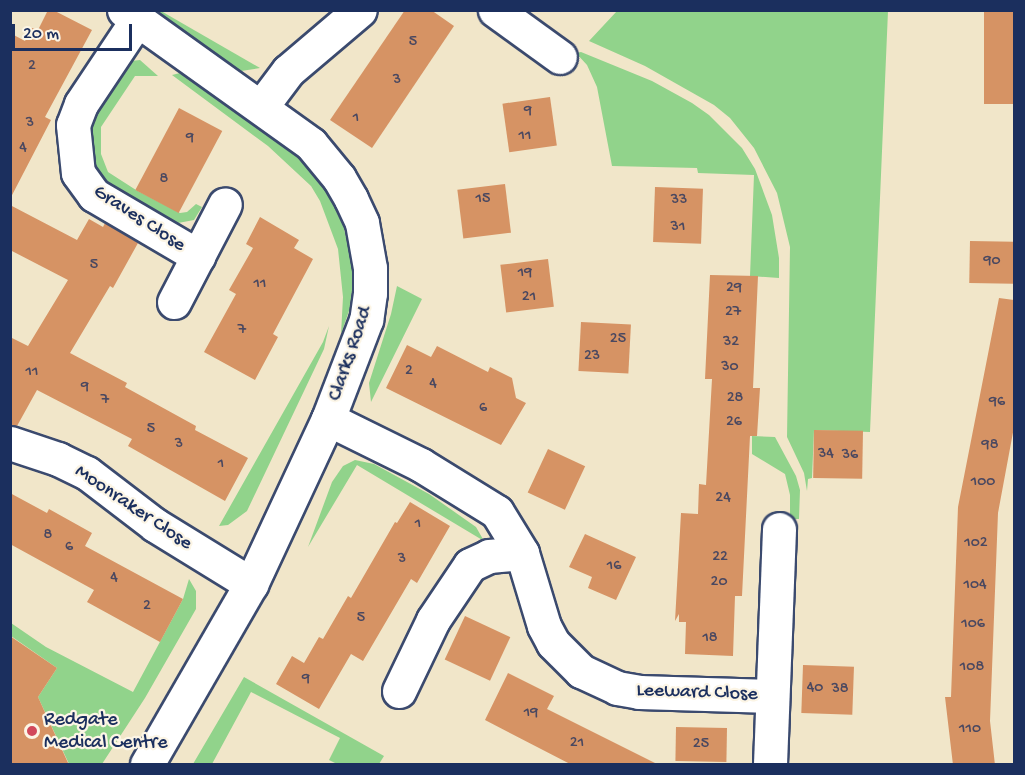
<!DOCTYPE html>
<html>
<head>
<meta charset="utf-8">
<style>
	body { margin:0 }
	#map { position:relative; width:1025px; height:775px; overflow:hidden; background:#f1e6c9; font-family:"Gochi Hand",sans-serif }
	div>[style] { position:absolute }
	.green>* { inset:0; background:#91d38b }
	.building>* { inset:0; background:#d69364; transform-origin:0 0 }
	.roads { filter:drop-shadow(2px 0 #3b4a6e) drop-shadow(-2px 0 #3b4a6e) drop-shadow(0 2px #3b4a6e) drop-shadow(0 -2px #3b4a6e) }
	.minor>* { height:33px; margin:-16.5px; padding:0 16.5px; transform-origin:16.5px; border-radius:16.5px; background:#fff }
	.dots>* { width:16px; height:16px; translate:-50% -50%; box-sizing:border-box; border:3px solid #fcf5e5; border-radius:50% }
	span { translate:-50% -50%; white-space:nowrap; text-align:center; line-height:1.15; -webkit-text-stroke:4.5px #fcf5e5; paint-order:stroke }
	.number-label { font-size:16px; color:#4a4860 }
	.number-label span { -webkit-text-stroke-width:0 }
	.street-label { font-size:20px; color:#1b2f5e }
	.poi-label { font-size:20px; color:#1b2f5e }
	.left { translate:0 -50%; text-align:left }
	.frame { position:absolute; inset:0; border:12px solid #1b2f5e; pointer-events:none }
	.scale { position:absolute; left:12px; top:24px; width:120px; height:27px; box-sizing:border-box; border:3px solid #1b2f5e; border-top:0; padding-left:8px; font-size:18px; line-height:21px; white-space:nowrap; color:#1b2f5e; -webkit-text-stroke:4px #fcf5e5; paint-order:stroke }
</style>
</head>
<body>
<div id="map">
	<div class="green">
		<i style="clip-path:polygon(146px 11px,161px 11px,260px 68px,241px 71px)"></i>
		<i style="clip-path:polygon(617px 11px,888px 11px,870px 432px,814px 430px,812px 478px,808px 479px,807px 491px,804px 473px,787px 437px,790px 247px,777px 193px,754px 148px,730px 118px,714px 105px,645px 66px,589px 41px)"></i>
		<i style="clip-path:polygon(581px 52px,652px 81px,692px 103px,709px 115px,742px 148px,755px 169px,772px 215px,779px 258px,779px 278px,750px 276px,754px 175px,698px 173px,697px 168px,612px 166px,597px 87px,587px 65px,576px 53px)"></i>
		<i style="clip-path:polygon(140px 60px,158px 76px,135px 76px,101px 127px,101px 154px,108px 172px,136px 190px,180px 213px,187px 212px,196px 204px,202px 207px,194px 220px,178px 223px,116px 190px,96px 170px,89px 133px,91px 122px,131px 61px)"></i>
		<i style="clip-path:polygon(180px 73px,266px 132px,303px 162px,327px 192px,342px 219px,354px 274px,350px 308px,341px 334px,343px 297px,338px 249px,320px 201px,311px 186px,268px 146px,172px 75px)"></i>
		<i style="clip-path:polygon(397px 286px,422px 299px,371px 402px,369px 383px,391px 314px)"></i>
		<i style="clip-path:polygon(329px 326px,324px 349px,247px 511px,228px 525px,219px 526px,323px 342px)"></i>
		<i style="clip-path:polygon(752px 436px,775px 437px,796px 476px,800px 490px,799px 519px,790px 519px,790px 495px,785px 474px,752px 454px)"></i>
		<i style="clip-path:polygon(355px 460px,374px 464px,429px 494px,476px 527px,484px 541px,357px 465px,308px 547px,332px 482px,343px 466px)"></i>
		<i style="clip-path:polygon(189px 579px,196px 591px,196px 609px,145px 698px,102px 764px,69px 764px,38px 697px,57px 668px,11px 636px,11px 623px,46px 647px,133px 692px,183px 599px)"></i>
		<i style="clip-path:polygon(244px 677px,384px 756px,379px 764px,337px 764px,329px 760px,340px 738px,251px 692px,212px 764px,193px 764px)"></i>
	</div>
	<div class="building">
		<i style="clip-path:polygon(48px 10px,53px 10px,92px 30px,45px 117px,51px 120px,10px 199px,10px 33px,25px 41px,32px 28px,38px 30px)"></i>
		<i style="clip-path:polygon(405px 10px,431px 10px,454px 26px,372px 148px,330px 120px)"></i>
		<i style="left:984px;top:10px;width:30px;height:94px"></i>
		<i style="left:550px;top:97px;width:49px;height:48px;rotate:82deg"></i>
		<i style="left:179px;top:108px;width:49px;height:93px;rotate:28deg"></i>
		<i style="left:505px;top:184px;width:49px;height:48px;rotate:83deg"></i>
		<i style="left:655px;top:187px;width:48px;height:55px;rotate:2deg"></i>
		<i style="clip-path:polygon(10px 205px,77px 240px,89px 219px,103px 227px,105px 223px,138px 243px,113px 288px,110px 286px,70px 353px,127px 383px,125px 387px,196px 426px,195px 430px,248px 458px,225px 501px,128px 446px,132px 439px,37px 390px,17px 426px,10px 425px,10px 337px,28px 346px,68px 280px,10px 250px)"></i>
		<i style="clip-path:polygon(260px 217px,299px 240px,294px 248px,313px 259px,273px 334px,278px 337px,255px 380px,204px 352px,236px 294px,229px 290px,253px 248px,246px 244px)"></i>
		<i style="left:970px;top:241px;width:44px;height:42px;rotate:1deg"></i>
		<i style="left:548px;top:259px;width:48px;height:48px;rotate:83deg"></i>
		<i style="clip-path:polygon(710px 275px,758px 276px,753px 388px,760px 388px,757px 436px,750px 436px,742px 596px,735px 596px,733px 656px,685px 654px,686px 622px,679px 622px,679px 614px,675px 621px,681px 513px,698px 514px,699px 484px,706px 485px,712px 379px,705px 379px)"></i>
		<i style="clip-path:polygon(999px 298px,1014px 300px,1014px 427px,998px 513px,990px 721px,995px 765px,953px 765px,945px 697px,951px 697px,958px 507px)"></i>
		<i style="left:581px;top:322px;width:50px;height:49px;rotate:3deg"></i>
		<i style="clip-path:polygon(407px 345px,431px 357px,437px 346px,488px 372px,490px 367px,512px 378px,516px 398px,526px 403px,501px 445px,386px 388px)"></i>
		<i style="left:814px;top:430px;width:49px;height:48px;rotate:1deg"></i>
		<i style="left:548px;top:449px;width:41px;height:48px;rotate:25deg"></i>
		<i style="clip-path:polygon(10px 493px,47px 513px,49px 509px,92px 533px,85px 546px,183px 599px,160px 642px,87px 602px,94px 590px,10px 544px)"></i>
		<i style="clip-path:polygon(410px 502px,450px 526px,417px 583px,411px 579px,363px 661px,351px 654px,319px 709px,276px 684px,292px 656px,304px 663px,319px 637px,323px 639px,348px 596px,351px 598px,395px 522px,397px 523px)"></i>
		<i style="clip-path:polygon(585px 534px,636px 557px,616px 600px,588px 588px,592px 577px,569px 567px)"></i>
		<i style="left:465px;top:616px;width:50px;height:48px;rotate:25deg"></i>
		<i style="clip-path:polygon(10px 636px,57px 668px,38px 697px,69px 765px,10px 765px)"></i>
		<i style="left:803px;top:665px;width:51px;height:48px;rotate:2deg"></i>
		<i style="clip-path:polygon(508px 673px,554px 696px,547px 709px,659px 765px,572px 765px,485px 720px)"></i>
		<i style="left:676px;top:727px;width:51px;height:34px;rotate:1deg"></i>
	</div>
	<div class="roads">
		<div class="minor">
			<i style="left:124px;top:10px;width:230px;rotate:35.6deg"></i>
			<i style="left:311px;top:144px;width:44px;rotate:50.5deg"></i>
			<i style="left:339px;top:178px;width:24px;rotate:60deg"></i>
			<i style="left:351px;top:199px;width:26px;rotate:65deg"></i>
			<i style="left:362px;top:223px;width:46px;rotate:79.9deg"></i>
			<i style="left:370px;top:268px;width:25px;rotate:90deg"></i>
			<i style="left:370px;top:293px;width:27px;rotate:98deg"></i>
			<i style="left:366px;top:320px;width:106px;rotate:111deg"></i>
			<i style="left:328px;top:419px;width:182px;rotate:115deg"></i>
			<i style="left:251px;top:584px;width:208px;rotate:120deg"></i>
			<i style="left:495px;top:10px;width:80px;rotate:35.9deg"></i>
			<i style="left:137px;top:20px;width:101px;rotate:123.7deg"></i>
			<i style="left:81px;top:104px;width:22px;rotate:111deg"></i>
			<i style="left:73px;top:125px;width:48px;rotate:84.1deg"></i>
			<i style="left:78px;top:173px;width:27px;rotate:54deg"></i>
			<i style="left:94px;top:195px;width:121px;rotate:30.4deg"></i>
			<i style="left:261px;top:107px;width:45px;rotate:-53.1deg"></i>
			<i style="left:288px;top:71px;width:94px;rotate:-40.3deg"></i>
			<i style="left:174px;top:302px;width:110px;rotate:-62.5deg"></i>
			<i style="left:328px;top:419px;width:104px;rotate:26.3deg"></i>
			<i style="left:421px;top:465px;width:89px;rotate:31.7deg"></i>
			<i style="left:497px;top:512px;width:48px;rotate:58.6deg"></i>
			<i style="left:522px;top:553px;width:76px;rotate:73.2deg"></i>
			<i style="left:544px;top:626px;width:19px;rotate:62deg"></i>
			<i style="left:553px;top:643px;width:40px;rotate:45deg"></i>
			<i style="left:581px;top:671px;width:40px;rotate:25deg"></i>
			<i style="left:617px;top:688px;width:22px;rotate:10deg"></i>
			<i style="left:639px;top:692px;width:133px;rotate:1.7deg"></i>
			<i style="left:10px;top:443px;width:51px;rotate:18.4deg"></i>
			<i style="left:58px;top:459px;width:32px;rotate:26deg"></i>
			<i style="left:87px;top:473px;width:86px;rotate:37.4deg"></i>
			<i style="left:155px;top:525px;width:113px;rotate:31.6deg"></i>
			<i style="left:399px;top:691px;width:79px;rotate:-64.4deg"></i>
			<i style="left:433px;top:620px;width:66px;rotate:-56.1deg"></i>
			<i style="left:470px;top:565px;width:21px;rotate:-25deg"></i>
			<i style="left:489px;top:556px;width:33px;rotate:-5deg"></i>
			<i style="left:770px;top:764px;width:235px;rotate:-87.8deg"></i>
		</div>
	</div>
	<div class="dots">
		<i style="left:32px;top:731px;background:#d1495b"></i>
	</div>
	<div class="number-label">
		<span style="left:413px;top:43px">5</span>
		<span style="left:32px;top:67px">2</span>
		<span style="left:397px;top:81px">3</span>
		<span style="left:528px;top:112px">9</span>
		<span style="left:356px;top:119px">1</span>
		<span style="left:30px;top:124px">3</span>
		<span style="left:525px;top:137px">11</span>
		<span style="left:190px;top:139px">9</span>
		<span style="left:23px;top:149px">4</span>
		<span style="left:164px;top:180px">8</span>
		<span style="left:483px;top:200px">15</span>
		<span style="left:679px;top:201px">33</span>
		<span style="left:678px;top:228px">31</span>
		<span style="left:992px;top:262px">90</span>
		<span style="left:94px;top:266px">5</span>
		<span style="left:525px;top:274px">19</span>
		<span style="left:260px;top:285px">11</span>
		<span style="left:734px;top:289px">29</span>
		<span style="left:529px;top:298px">21</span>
		<span style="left:733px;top:313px">27</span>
		<span style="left:242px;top:331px">7</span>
		<span style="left:618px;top:340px">25</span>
		<span style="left:731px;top:343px">32</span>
		<span style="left:592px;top:357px">23</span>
		<span style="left:730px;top:368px">30</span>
		<span style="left:409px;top:372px">2</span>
		<span style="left:32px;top:373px">11</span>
		<span style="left:433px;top:385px">4</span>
		<span style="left:85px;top:388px">9</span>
		<span style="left:735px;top:399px">28</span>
		<span style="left:105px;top:401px">7</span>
		<span style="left:997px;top:403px">96</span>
		<span style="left:483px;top:409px">6</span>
		<span style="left:734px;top:423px">26</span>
		<span style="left:151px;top:430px">5</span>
		<span style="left:179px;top:445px">3</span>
		<span style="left:990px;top:446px">98</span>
		<span style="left:826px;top:455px">34</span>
		<span style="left:850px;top:456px">36</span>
		<span style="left:221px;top:465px">1</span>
		<span style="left:983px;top:483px">100</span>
		<span style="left:723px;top:499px">24</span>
		<span style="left:418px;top:525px">1</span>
		<span style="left:48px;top:536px">8</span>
		<span style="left:976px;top:544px">102</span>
		<span style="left:69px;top:548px">6</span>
		<span style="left:720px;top:558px">22</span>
		<span style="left:402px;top:560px">3</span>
		<span style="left:614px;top:567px">16</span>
		<span style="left:114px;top:579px">4</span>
		<span style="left:719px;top:583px">20</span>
		<span style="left:975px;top:586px">104</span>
		<span style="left:147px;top:607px">2</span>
		<span style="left:361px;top:619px">5</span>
		<span style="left:973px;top:625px">106</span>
		<span style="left:710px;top:639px">18</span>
		<span style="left:972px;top:668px">108</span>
		<span style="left:306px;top:680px">9</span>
		<span style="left:815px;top:689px">40</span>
		<span style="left:840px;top:690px">38</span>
		<span style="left:531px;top:714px">19</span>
		<span style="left:970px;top:730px">110</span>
		<span style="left:577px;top:744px">21</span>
		<span style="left:701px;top:745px">25</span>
	</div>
	<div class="street-label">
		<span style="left:139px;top:219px;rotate:33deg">Graves Close</span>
		<span style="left:351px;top:354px;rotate:-71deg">Clarks Road</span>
		<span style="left:133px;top:508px;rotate:34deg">Moonraker Close</span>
		<span style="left:697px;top:693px;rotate:2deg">Leeward Close</span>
	</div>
	<div class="poi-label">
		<span class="left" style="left:44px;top:732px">Redgate<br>Medical Centre</span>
	</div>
	<div class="frame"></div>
	<div class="scale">20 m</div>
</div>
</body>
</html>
